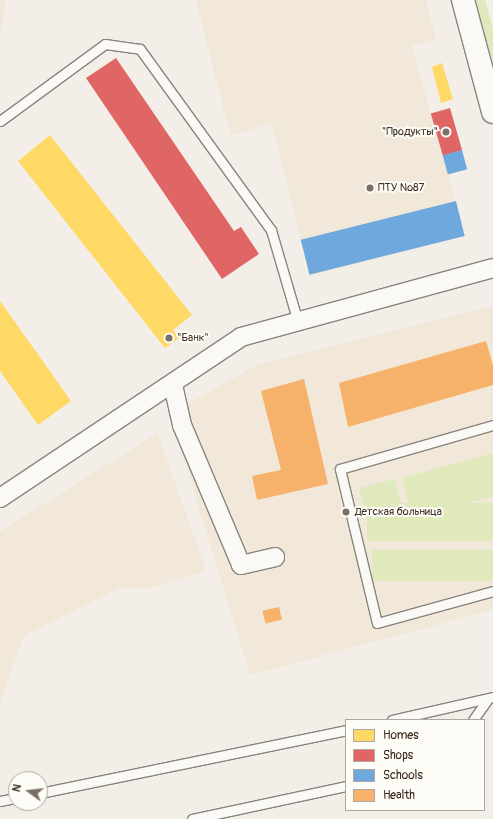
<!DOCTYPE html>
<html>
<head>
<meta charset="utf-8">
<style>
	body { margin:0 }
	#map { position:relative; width:493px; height:819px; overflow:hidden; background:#f3efe8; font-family:Pangolin,sans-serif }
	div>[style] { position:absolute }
	.built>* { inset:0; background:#f2e8d9 }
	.green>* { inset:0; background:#e0e9bc; transform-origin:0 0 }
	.homes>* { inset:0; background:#ffd966 }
	.shops>* { inset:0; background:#e06666; transform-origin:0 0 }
	.schools>* { inset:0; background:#6fa8dc; transform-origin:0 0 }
	.health>* { inset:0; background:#f6b26b; transform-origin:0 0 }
	.roads { filter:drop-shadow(1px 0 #89847e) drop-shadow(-1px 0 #89847e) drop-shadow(0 1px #89847e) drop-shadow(0 -1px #89847e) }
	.service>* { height:9px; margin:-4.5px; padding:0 4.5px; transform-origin:4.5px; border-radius:4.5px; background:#faf9f6 }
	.minor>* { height:18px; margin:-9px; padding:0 9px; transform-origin:9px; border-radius:9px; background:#faf9f6 }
	.tertiary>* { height:22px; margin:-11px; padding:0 11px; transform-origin:11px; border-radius:11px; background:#faf9f6 }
	.dots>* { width:11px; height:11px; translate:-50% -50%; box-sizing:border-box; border:2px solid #fdfcf7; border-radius:50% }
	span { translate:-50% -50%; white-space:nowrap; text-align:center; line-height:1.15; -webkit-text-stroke:4px #fdfcf7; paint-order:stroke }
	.poi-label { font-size:11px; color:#3b2a1e }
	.right { translate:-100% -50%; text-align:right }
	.left { translate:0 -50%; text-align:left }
	.legend { position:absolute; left:345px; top:719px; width:140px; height:92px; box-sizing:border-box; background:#fdfcf7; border:1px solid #afa8a0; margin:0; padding:5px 7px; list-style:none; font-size:12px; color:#3b2a1e }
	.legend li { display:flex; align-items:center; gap:8px; height:20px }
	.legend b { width:20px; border:1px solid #afa8a0 }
	.north { position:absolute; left:8px; top:771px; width:40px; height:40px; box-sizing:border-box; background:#fdfcf7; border:1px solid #afa8a0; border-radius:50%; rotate:285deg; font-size:11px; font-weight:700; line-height:16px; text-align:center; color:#3b2a1e }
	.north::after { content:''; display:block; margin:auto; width:14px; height:18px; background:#7b6f65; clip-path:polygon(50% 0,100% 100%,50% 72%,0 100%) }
</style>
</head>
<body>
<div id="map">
	<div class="built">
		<i style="clip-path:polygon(0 0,6px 0,0 41px)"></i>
		<i style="clip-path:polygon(196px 0,426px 0,436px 39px,412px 46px,465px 236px,310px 276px,272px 124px,230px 135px)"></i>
		<i style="clip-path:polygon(493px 306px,493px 610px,250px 675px,170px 414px,258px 364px)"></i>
		<i style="clip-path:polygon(158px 433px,206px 571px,147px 589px,122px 587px,24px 636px,0 703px,0 531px)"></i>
	</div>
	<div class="green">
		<i style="clip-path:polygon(475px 0,485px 0,493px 29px,493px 63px)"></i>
		<i style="clip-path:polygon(493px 453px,493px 496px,412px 517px,402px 478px)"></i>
		<i style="left:395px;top:479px;width:42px;height:37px;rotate:76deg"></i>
		<i style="left:493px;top:503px;width:38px;height:126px;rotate:90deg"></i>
		<i style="left:493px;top:550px;width:31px;height:121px;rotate:90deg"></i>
	</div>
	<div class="homes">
		<i style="clip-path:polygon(442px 63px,453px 99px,441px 103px,432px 67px)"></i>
		<i style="clip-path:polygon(50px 135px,192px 315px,173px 330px,179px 338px,165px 348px,18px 161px)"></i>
		<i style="clip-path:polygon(0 301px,71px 401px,38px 425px,0 371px)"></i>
	</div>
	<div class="shops">
		<i style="clip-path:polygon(116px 58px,234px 231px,241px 227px,259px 254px,222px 279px,86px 78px)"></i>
		<i style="left:450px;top:108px;width:44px;height:20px;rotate:74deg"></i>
	</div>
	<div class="schools">
		<i style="left:462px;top:150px;width:20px;height:20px;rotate:75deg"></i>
		<i style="left:456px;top:201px;width:36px;height:160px;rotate:76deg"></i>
	</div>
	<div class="health">
		<i style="clip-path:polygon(486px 341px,493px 365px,493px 385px,348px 427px,339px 383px)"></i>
		<i style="clip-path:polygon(304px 379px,328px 484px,257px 500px,252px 476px,281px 470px,261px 391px)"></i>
		<i style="left:279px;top:607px;width:13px;height:17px;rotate:77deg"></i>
	</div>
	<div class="roads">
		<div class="service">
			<i style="left:0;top:121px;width:130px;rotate:-36.3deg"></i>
			<i style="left:105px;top:44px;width:35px;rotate:8deg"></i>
			<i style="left:140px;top:49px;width:223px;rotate:54.1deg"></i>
			<i style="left:271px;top:230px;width:93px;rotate:73.7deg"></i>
			<i style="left:493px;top:425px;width:159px;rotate:164deg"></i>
			<i style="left:340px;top:469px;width:158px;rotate:76.5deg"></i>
			<i style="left:377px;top:623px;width:120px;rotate:-15.4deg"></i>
			<i style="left:392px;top:720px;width:104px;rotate:-12.8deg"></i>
			<i style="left:473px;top:720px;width:24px;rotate:-55deg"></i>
			<i style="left:40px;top:793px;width:312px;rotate:-11.6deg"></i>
			<i style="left:0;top:801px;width:16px;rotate:-11deg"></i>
			<i style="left:192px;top:819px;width:157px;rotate:-12.1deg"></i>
		</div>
		<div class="minor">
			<i style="left:173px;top:385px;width:41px;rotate:77.3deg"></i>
			<i style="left:182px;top:425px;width:152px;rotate:67.1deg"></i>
			<i style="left:241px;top:565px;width:35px;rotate:-13deg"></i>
			<i style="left:0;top:498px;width:290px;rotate:-33.7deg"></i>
			<i style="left:241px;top:337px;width:261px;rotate:-15.3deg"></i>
		</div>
		<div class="tertiary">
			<i style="left:463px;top:0;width:116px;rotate:75deg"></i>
		</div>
	</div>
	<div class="dots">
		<i style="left:446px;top:132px;background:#7b6f65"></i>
		<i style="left:370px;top:188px;background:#7b6f65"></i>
		<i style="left:169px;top:338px;background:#7b6f65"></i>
		<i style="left:346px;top:512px;background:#7b6f65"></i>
	</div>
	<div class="poi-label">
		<span class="right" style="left:438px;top:132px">"Продукты"</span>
		<span class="left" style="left:378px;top:188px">ПТУ №87</span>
		<span class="left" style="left:177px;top:338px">"Банк"</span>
		<span class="left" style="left:355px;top:512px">Детская больница</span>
	</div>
	<ul class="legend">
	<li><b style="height:11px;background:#ffd966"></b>Homes</li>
	<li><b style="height:11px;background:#e06666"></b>Shops</li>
	<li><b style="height:11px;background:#6fa8dc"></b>Schools</li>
	<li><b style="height:11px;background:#f6b26b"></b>Health</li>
	</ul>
	<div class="north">N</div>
</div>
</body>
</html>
